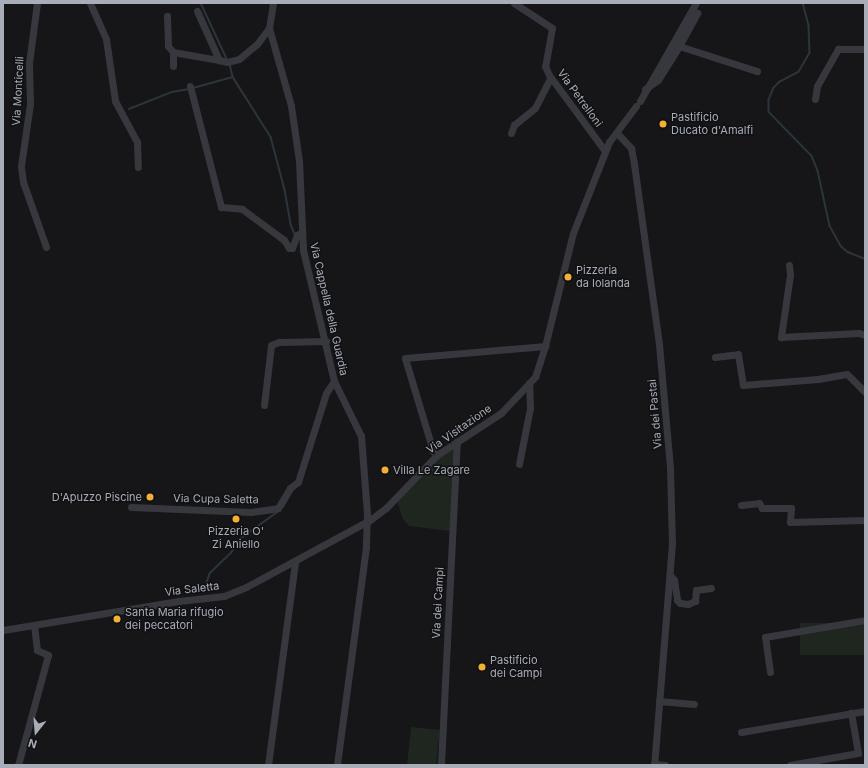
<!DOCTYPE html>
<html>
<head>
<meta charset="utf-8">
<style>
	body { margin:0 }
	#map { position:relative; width:868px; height:768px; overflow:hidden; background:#161618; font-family:Inter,sans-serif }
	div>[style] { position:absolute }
	.green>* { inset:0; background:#1e261f; transform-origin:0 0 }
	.stream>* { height:1.5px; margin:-0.75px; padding:0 0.75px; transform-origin:0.75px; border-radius:0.75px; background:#2c353c }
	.minor>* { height:7px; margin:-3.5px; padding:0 3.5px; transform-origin:3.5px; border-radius:3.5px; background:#37383d }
	.dots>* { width:11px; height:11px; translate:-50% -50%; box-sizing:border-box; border:2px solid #111113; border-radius:50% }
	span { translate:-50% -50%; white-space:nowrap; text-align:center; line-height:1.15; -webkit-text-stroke:3px #111113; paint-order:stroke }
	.street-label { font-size:11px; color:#a8adb8 }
	.poi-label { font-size:11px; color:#a8adb8 }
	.left { translate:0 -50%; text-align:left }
	.right { translate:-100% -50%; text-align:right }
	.frame { position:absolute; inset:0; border:4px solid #a8adb8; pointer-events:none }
	.north { position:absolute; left:16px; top:712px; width:40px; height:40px; -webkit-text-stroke:3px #111113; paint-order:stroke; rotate:197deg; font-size:11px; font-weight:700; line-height:16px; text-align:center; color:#a8adb8 }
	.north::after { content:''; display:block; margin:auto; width:14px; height:18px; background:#a8adb8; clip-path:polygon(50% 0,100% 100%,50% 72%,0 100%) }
</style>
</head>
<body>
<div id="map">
	<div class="green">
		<i style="clip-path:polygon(455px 447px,450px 531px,409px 526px,403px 519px,397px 501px,438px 458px)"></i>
		<i style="left:865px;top:623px;width:32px;height:65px;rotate:90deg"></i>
		<i style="left:411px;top:727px;width:29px;height:38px;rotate:6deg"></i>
	</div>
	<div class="stream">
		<i style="left:201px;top:3px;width:62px;rotate:65.1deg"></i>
		<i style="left:803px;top:3px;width:24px;rotate:75deg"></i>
		<i style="left:809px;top:26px;width:27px;rotate:88deg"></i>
		<i style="left:810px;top:53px;width:22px;rotate:120deg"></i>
		<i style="left:799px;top:72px;width:21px;rotate:152deg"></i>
		<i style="left:780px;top:82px;width:8px;rotate:135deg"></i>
		<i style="left:774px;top:88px;width:13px;rotate:113deg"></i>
		<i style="left:769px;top:100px;width:12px;rotate:90deg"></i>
		<i style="left:769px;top:112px;width:62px;rotate:45.7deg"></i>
		<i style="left:812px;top:156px;width:16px;rotate:68deg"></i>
		<i style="left:818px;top:171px;width:56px;rotate:77.7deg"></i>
		<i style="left:830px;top:226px;width:23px;rotate:61deg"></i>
		<i style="left:841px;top:246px;width:9px;rotate:41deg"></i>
		<i style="left:848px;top:252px;width:18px;rotate:22deg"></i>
		<i style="left:230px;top:64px;width:13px;rotate:77deg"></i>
		<i style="left:233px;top:77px;width:71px;rotate:57.7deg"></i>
		<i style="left:271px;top:137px;width:55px;rotate:75.2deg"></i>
		<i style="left:285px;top:190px;width:36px;rotate:80deg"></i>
		<i style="left:291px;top:225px;width:10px;rotate:66deg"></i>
		<i style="left:193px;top:88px;width:41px;rotate:-15.4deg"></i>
		<i style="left:129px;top:109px;width:46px;rotate:-21.6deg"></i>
		<i style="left:172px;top:92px;width:17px;rotate:-10deg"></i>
		<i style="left:283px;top:507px;width:20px;rotate:-60deg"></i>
		<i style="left:203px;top:592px;width:20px;rotate:-70deg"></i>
		<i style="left:210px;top:573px;width:29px;rotate:-44deg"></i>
		<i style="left:231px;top:553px;width:18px;rotate:-56deg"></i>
		<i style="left:241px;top:538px;width:47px;rotate:-35.4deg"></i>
	</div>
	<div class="minor">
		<i style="left:37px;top:3px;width:61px;rotate:97.6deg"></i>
		<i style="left:29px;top:63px;width:41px;rotate:88.6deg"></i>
		<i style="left:30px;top:104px;width:63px;rotate:98.3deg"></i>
		<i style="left:21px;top:166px;width:16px;rotate:83deg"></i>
		<i style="left:23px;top:182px;width:69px;rotate:70.5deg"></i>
		<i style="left:90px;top:3px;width:39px;rotate:66deg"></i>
		<i style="left:106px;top:39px;width:63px;rotate:81.7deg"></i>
		<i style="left:115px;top:101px;width:47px;rotate:61.8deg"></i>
		<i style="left:137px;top:142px;width:25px;rotate:88deg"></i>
		<i style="left:273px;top:3px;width:25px;rotate:99deg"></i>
		<i style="left:269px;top:28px;width:81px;rotate:74.2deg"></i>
		<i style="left:291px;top:106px;width:56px;rotate:81.7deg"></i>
		<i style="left:299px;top:161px;width:89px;rotate:87.4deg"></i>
		<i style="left:303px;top:250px;width:135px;rotate:76.7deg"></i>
		<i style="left:334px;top:381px;width:61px;rotate:63.9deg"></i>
		<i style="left:361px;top:436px;width:78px;rotate:85.6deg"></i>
		<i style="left:367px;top:514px;width:33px;rotate:92deg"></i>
		<i style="left:366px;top:547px;width:220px;rotate:97.6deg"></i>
		<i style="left:514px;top:3px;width:45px;rotate:33.3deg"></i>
		<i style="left:552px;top:28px;width:39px;rotate:100deg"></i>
		<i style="left:545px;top:66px;width:10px;rotate:66deg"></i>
		<i style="left:549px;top:75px;width:94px;rotate:53.6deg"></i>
		<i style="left:197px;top:11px;width:54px;rotate:65.8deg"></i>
		<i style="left:219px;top:60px;width:8px;rotate:14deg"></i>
		<i style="left:227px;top:62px;width:12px;rotate:-14deg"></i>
		<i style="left:239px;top:59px;width:23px;rotate:-40deg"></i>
		<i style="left:257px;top:44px;width:20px;rotate:-53deg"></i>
		<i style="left:167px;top:16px;width:30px;rotate:88deg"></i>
		<i style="left:168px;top:46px;width:8px;rotate:50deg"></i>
		<i style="left:679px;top:46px;width:38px;rotate:-61deg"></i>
		<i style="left:173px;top:52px;width:47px;rotate:9.9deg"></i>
		<i style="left:173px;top:52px;width:14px;rotate:90deg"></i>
		<i style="left:190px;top:86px;width:125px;rotate:75.6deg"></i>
		<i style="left:221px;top:207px;width:21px;rotate:5deg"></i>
		<i style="left:242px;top:209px;width:52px;rotate:36.4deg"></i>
		<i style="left:284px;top:240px;width:9px;rotate:58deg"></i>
		<i style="left:289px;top:248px;width:3px"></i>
		<i style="left:292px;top:248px;width:14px;rotate:-69deg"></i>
		<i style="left:297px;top:235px;width:6px;rotate:-31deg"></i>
		<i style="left:645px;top:89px;width:16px;rotate:-35deg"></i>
		<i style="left:658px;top:80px;width:40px;rotate:-58deg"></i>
		<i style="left:679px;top:46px;width:82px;rotate:17.8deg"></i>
		<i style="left:815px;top:99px;width:13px;rotate:-81deg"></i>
		<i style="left:817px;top:86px;width:43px;rotate:-60.4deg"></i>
		<i style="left:838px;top:49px;width:27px"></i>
		<i style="left:640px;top:101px;width:113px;rotate:-60.3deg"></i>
		<i style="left:511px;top:133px;width:9px;rotate:-69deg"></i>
		<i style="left:514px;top:125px;width:27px;rotate:-39deg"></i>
		<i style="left:535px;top:108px;width:33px;rotate:-63deg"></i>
		<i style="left:617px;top:133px;width:21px;rotate:47deg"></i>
		<i style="left:631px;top:148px;width:16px;rotate:79deg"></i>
		<i style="left:634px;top:164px;width:182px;rotate:82.1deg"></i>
		<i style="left:659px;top:344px;width:124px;rotate:84.9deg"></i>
		<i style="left:670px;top:468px;width:75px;rotate:88.5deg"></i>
		<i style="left:672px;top:543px;width:223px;rotate:94.6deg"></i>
		<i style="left:789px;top:265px;width:10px;rotate:84deg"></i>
		<i style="left:790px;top:275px;width:63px;rotate:98.3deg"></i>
		<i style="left:781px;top:337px;width:78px;rotate:-2.9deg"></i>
		<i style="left:859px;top:333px;width:6px;rotate:18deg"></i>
		<i style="left:715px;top:357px;width:23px;rotate:-7deg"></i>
		<i style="left:738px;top:354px;width:31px;rotate:81deg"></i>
		<i style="left:743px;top:385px;width:75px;rotate:-4.6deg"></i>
		<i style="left:818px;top:379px;width:29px;rotate:-10deg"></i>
		<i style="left:847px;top:374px;width:25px;rotate:45deg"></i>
		<i style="left:264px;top:405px;width:60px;rotate:-83.3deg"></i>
		<i style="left:271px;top:345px;width:9px;rotate:-21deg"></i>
		<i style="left:279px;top:342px;width:47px;rotate:-1.2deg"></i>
		<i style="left:437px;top:455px;width:6px;rotate:-135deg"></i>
		<i style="left:433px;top:451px;width:97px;rotate:-106.8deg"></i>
		<i style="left:405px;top:358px;width:141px;rotate:-4.9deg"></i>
		<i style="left:519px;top:464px;width:57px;rotate:-78.9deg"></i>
		<i style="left:530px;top:408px;width:25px;rotate:-92deg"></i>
		<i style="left:741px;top:505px;width:18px;rotate:-6deg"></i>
		<i style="left:759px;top:503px;width:6px;rotate:59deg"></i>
		<i style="left:762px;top:508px;width:29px"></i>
		<i style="left:791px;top:508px;width:14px;rotate:94deg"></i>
		<i style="left:790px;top:522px;width:75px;rotate:-1.5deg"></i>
		<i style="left:131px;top:507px;width:120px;rotate:2.4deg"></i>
		<i style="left:251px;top:512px;width:27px;rotate:-8deg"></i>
		<i style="left:278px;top:508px;width:23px;rotate:-59deg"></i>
		<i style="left:290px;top:488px;width:10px;rotate:-37deg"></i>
		<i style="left:298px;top:482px;width:93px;rotate:-72.5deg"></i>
		<i style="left:326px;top:393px;width:14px;rotate:-56deg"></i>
		<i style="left:670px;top:575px;width:6px;rotate:51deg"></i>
		<i style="left:674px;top:580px;width:20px;rotate:81deg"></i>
		<i style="left:677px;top:600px;width:4px;rotate:45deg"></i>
		<i style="left:680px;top:603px;width:8px;rotate:7deg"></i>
		<i style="left:688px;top:604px;width:8px;rotate:-23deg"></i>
		<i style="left:695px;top:601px;width:11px;rotate:-85deg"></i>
		<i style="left:696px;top:590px;width:15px;rotate:-8deg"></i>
		<i style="left:3px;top:630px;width:178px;rotate:-9.4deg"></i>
		<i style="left:179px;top:601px;width:45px;rotate:-6.3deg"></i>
		<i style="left:224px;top:596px;width:24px;rotate:-22deg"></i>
		<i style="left:246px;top:587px;width:141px;rotate:-28.4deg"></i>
		<i style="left:370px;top:520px;width:20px;rotate:-37deg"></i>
		<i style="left:386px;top:508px;width:74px;rotate:-46.1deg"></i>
		<i style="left:437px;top:455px;width:77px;rotate:-33.3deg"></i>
		<i style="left:501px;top:413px;width:50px;rotate:-46.6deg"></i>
		<i style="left:535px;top:377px;width:33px;rotate:-72deg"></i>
		<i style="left:545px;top:346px;width:116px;rotate:-76.1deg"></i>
		<i style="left:573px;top:233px;width:98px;rotate:-68.4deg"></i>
		<i style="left:609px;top:142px;width:45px;rotate:-53.1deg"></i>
		<i style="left:770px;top:672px;width:35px;rotate:-98deg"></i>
		<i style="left:765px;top:637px;width:101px;rotate:-9.6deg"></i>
		<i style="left:659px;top:701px;width:35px;rotate:5deg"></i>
		<i style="left:741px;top:732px;width:126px;rotate:-9.6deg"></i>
		<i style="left:654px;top:764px;width:11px;rotate:5deg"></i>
		<i style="left:18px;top:765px;width:114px;rotate:-74.7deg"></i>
		<i style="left:48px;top:655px;width:12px;rotate:-156deg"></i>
		<i style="left:37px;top:650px;width:25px;rotate:-97deg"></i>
		<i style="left:268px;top:765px;width:205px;rotate:-82.4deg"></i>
		<i style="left:441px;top:765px;width:324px;rotate:-87.2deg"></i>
		<i style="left:790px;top:765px;width:69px;rotate:-10deg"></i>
		<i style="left:858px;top:753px;width:41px;rotate:-99.9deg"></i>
	</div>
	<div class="dots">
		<i style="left:663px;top:124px;background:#f2b134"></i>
		<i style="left:568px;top:277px;background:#f2b134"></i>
		<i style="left:385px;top:470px;background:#f2b134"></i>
		<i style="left:150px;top:497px;background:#f2b134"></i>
		<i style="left:236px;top:519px;background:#f2b134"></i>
		<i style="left:117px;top:619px;background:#f2b134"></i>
		<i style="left:482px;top:667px;background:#f2b134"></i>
	</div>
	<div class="street-label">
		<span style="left:18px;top:91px;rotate:-87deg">Via Monticelli</span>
		<span style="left:580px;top:98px;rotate:54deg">Via Petrelloni</span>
		<span style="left:329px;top:309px;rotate:77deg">Via Cappella della Guardia</span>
		<span style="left:655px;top:414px;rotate:-95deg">Via dei Pastai</span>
		<span style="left:459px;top:429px;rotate:-35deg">Via Visitazione</span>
		<span style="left:216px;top:499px;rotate:1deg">Via Cupa Saletta</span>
		<span style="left:192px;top:589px;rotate:-7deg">Via Saletta</span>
		<span style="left:438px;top:603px;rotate:-87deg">Via dei Campi</span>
	</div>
	<div class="poi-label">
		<span class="left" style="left:671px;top:124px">Pastificio<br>Ducato d'Amalfi</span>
		<span class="left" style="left:576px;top:277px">Pizzeria<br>da Iolanda</span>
		<span class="left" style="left:393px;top:470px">Villa Le Zagare</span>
		<span class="right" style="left:142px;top:497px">D'Apuzzo Piscine</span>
		<span style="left:236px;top:538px">Pizzeria O'<br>Zi Aniello</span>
		<span class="left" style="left:125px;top:619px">Santa Maria rifugio<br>dei peccatori</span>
		<span class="left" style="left:490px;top:667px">Pastificio<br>dei Campi</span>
	</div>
	<div class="frame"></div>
	<div class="north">N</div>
</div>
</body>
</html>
